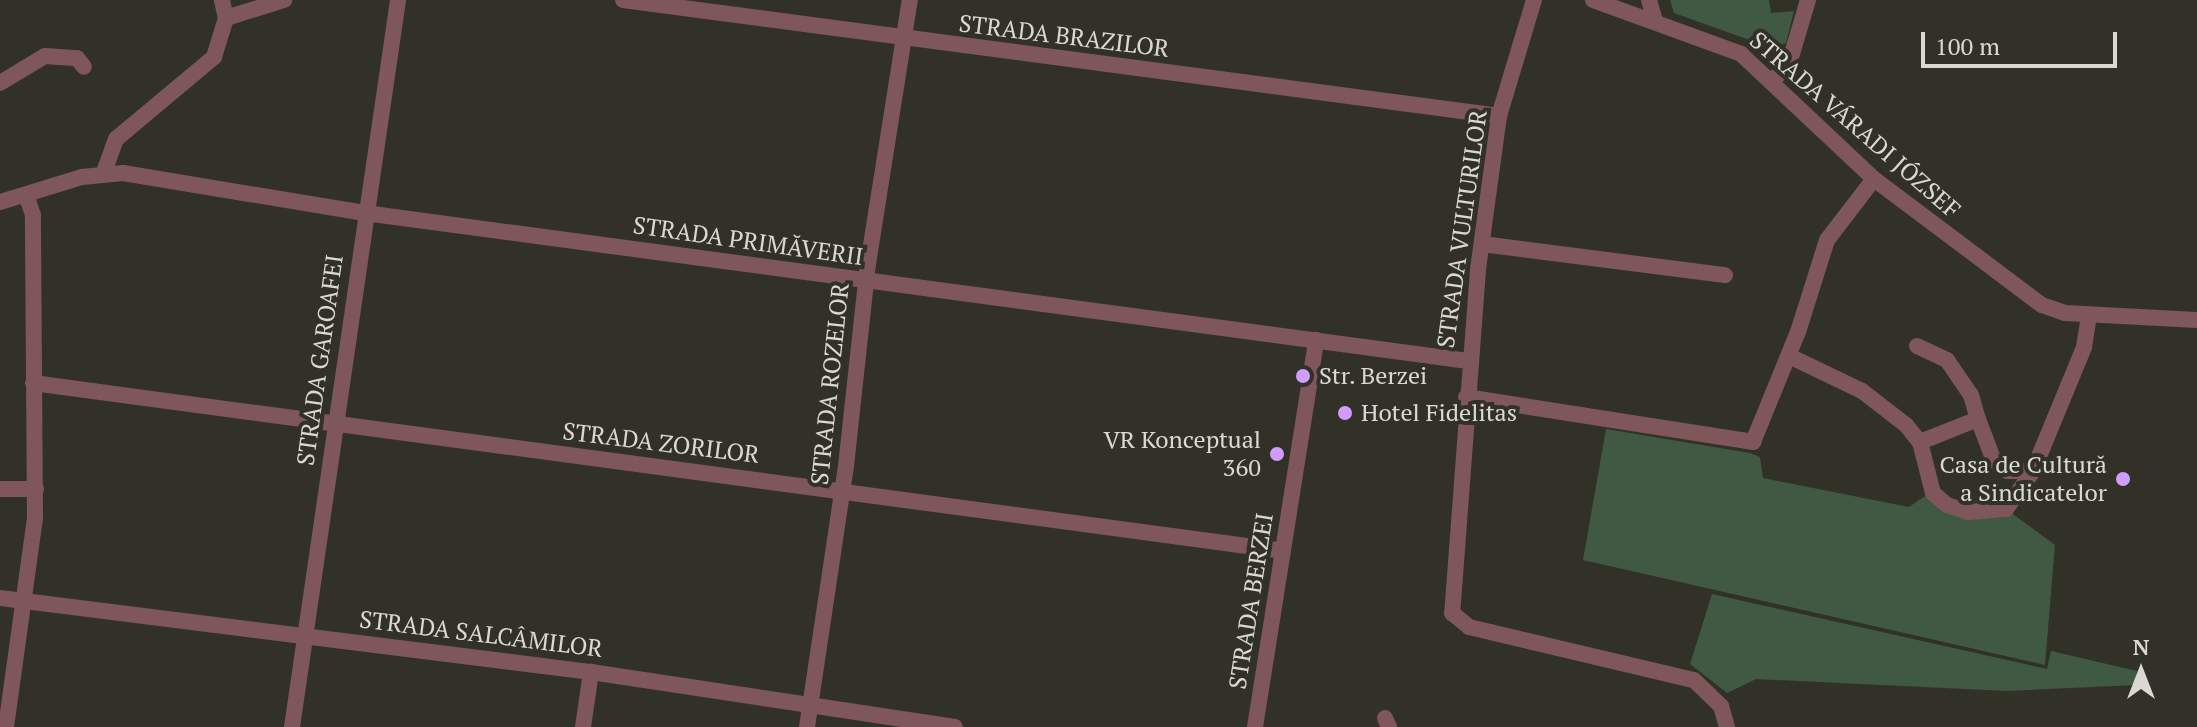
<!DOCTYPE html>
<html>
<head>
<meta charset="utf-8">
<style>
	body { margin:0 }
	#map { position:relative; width:2197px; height:727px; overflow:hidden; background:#323128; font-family:"PT Serif",serif }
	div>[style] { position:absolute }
	.green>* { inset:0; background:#3f5943 }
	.minor>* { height:16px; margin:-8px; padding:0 8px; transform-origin:8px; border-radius:8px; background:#7f565a }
	.dots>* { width:22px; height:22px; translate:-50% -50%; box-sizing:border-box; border:4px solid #323128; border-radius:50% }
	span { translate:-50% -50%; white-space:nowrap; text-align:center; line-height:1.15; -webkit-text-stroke:8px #323128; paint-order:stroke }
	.street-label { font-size:24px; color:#d9d8d2 }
	.poi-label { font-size:24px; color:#d9d8d2 }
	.left { translate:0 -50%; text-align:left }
	.right { translate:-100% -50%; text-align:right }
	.north { position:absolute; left:2101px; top:631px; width:80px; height:80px; -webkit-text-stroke:6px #323128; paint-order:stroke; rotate:0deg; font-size:22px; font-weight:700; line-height:32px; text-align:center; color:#d9d8d2 }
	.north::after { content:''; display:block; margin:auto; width:28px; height:36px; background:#d9d8d2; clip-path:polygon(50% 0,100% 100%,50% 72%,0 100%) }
	.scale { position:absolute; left:1921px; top:32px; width:196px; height:36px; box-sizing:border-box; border:4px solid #d9d8d2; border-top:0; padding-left:10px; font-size:24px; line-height:28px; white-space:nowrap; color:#d9d8d2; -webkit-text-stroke:6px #323128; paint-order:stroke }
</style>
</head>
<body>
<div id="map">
	<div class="green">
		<i style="clip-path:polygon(1670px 0,1769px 0,1771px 13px,1794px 11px,1786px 43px,1772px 48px,1674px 13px)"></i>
		<i style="clip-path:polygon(1606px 429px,1750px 453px,1760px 457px,1763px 478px,1909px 507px,1934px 490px,1969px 512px,2006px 509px,2055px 545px,2045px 665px,1583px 560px)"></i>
		<i style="clip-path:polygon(1712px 594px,2047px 669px,2051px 651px,2137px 671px,2136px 685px,2007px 691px,1756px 679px,1727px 693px,1690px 664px)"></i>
	</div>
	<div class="minor">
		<i style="left:623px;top:0;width:884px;rotate:7.54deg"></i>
		<i style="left:1534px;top:0;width:121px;rotate:106.8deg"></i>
		<i style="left:1499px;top:116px;width:155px;rotate:97.8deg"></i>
		<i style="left:1478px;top:270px;width:344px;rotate:94.3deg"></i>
		<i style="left:1452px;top:613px;width:22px;rotate:39deg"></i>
		<i style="left:1469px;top:627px;width:231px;rotate:13.3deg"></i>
		<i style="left:1694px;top:680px;width:37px;rotate:44deg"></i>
		<i style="left:1721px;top:706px;width:22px;rotate:74deg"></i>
		<i style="left:1593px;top:0;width:158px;rotate:20deg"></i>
		<i style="left:1741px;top:54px;width:183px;rotate:43.2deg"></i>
		<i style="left:1874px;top:179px;width:210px;rotate:36.9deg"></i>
		<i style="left:2042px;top:305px;width:24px;rotate:19deg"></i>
		<i style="left:2065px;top:313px;width:132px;rotate:3deg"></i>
		<i style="left:1649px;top:0;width:22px;rotate:74deg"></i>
		<i style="left:226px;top:18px;width:61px;rotate:-17.2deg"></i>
		<i style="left:1772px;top:81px;width:24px;rotate:-45deg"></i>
		<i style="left:1789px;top:64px;width:67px;rotate:-73.5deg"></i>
		<i style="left:0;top:83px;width:52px;rotate:-31deg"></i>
		<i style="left:45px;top:56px;width:32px;rotate:4deg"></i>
		<i style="left:77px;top:58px;width:11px;rotate:52deg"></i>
		<i style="left:104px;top:172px;width:35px;rotate:-70deg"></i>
		<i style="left:116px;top:139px;width:128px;rotate:-39.9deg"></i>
		<i style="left:214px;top:57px;width:41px;rotate:-72.9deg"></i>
		<i style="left:226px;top:18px;width:18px;rotate:-103deg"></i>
		<i style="left:0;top:202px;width:86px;rotate:-17deg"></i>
		<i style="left:82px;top:177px;width:41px;rotate:-5.6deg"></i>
		<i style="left:123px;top:173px;width:245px;rotate:9.4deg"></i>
		<i style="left:365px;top:213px;width:1113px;rotate:7.64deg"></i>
		<i style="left:1482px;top:244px;width:245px;rotate:7.3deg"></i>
		<i style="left:1917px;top:346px;width:33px;rotate:25deg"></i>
		<i style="left:1947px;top:360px;width:42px;rotate:55.6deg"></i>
		<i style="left:1971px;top:395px;width:25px;rotate:74deg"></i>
		<i style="left:1789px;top:356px;width:81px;rotate:25.6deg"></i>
		<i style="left:1862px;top:391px;width:56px;rotate:37.7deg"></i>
		<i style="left:1906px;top:425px;width:22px;rotate:51deg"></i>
		<i style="left:1920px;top:442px;width:53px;rotate:75.7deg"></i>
		<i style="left:1933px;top:493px;width:18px;rotate:41deg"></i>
		<i style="left:1947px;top:505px;width:23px;rotate:18deg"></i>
		<i style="left:1969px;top:512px;width:37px;rotate:-5deg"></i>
		<i style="left:2006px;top:509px;width:47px;rotate:-54.6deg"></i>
		<i style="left:2033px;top:471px;width:134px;rotate:-67.6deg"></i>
		<i style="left:2084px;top:347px;width:32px;rotate:-81deg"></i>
		<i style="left:33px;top:383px;width:1261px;rotate:7.65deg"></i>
		<i style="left:1466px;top:397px;width:291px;rotate:8.9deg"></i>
		<i style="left:1753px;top:442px;width:119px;rotate:-67.8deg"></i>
		<i style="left:1798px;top:332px;width:96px;rotate:-72.5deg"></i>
		<i style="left:1827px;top:240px;width:77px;rotate:-52.4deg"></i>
		<i style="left:1920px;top:442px;width:62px;rotate:-21.6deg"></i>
		<i style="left:1978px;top:419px;width:45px;rotate:69.1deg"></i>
		<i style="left:1994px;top:461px;width:17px;rotate:36deg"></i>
		<i style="left:2008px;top:471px;width:25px"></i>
		<i style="left:0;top:489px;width:36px"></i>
		<i style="left:0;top:598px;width:596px;rotate:7.14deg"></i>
		<i style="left:591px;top:672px;width:368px;rotate:8.6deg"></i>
		<i style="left:1385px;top:718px;width:10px;rotate:66deg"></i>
		<i style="left:6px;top:727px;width:211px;rotate:-82.1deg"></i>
		<i style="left:35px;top:518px;width:303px;rotate:-90.4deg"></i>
		<i style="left:33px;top:215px;width:21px;rotate:-109deg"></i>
		<i style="left:292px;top:727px;width:735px;rotate:-81.7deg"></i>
		<i style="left:583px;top:727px;width:56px;rotate:-81.7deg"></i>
		<i style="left:807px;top:727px;width:264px;rotate:-81.5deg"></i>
		<i style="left:846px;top:466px;width:203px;rotate:-83.8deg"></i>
		<i style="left:868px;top:264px;width:267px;rotate:-81deg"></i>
		<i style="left:1255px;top:727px;width:392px;rotate:-81deg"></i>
	</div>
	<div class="dots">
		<i style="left:1303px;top:376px;background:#d09dff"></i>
		<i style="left:1345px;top:413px;background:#d09dff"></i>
		<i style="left:1277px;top:454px;background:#d09dff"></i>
		<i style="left:2123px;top:479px;background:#d09dff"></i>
	</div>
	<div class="street-label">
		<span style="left:1064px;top:36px;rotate:7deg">STRADA BRAZILOR</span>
		<span style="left:1855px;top:125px;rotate:41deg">STRADA VÁRADI JÓZSEF</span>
		<span style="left:1462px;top:229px;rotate:-82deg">STRADA VULTURILOR</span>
		<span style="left:748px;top:241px;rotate:8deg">STRADA PRIMĂVERII</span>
		<span style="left:320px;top:360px;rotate:-82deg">STRADA GAROAFEI</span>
		<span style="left:830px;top:384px;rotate:-84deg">STRADA ROZELOR</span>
		<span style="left:661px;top:443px;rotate:7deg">STRADA ZORILOR</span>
		<span style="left:1251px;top:601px;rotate:-81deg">STRADA BERZEI</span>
		<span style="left:481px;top:634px;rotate:7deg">STRADA SALCÂMILOR</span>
	</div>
	<div class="poi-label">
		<span class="left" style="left:1319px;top:376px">Str. Berzei</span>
		<span class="left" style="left:1361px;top:413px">Hotel Fidelitas</span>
		<span class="right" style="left:1261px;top:454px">VR Konceptual<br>360</span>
		<span class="right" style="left:2107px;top:479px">Casa de Cultură<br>a Sindicatelor</span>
	</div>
	<div class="north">N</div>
	<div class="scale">100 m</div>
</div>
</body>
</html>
